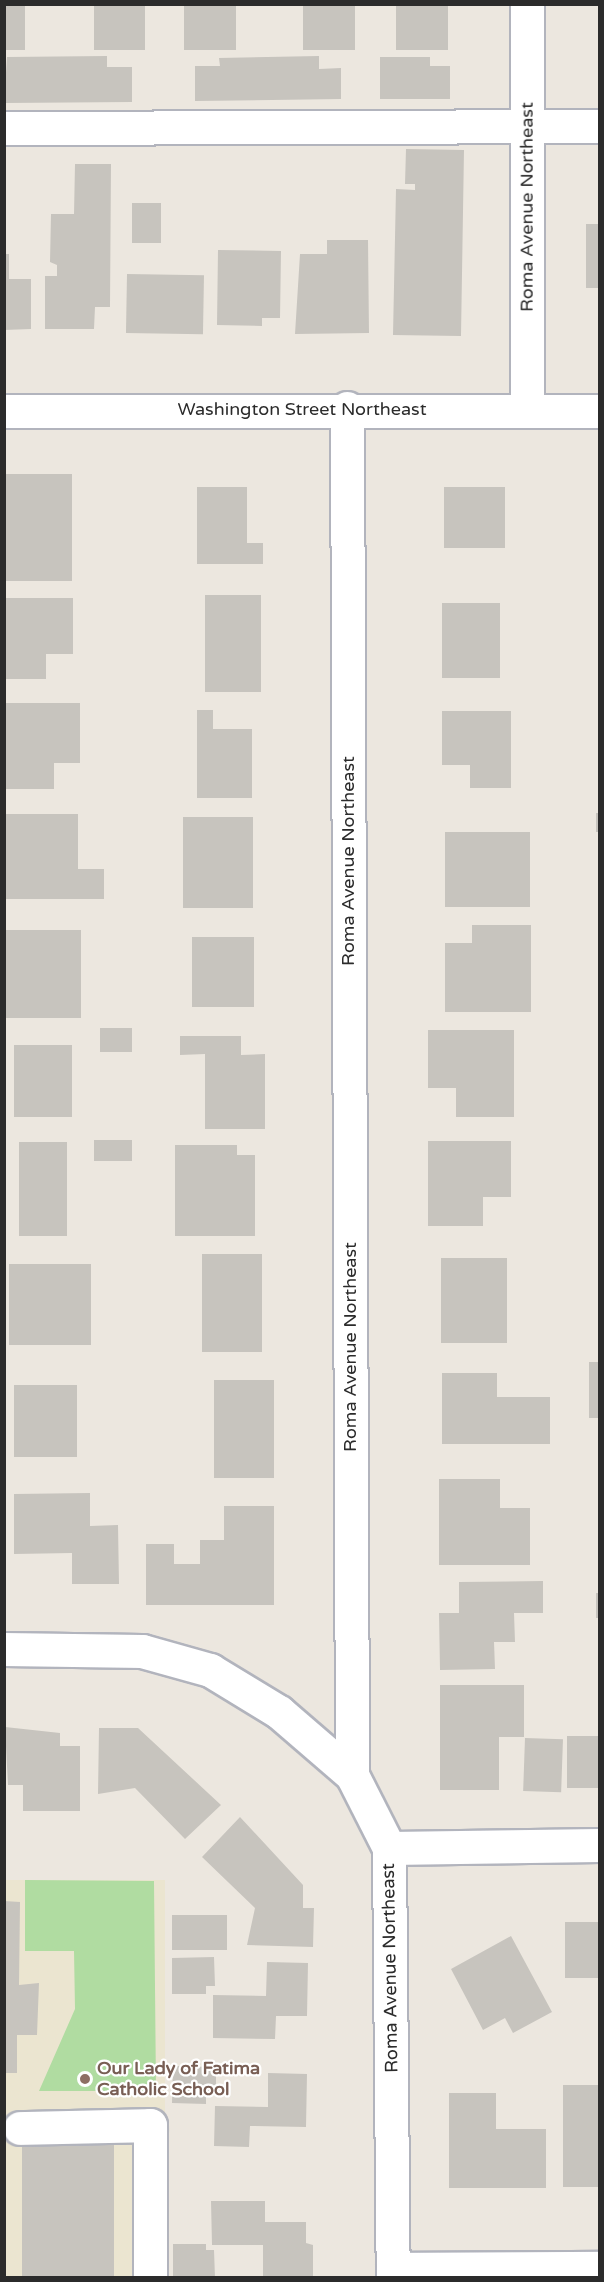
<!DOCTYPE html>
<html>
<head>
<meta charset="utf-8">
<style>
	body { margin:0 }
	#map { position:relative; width:604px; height:2282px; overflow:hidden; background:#ece7df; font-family:"Varela Round",sans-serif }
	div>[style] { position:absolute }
	.education>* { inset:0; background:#ebe5d0; transform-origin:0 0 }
	.green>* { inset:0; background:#b0dca1 }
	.building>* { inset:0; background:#c7c4be; transform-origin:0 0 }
	.roads { filter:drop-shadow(2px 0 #b2b4bd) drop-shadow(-2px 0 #b2b4bd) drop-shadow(0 2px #b2b4bd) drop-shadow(0 -2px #b2b4bd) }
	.minor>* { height:33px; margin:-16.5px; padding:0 16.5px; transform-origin:16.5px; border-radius:16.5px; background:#fff }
	.dots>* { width:16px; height:16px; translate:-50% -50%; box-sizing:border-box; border:3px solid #fff; border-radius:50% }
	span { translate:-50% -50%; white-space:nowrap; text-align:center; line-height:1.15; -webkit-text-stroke:4.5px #fff; paint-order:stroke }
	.street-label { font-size:18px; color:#2b2b2b }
	.education-label { font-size:18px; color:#785e54; font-weight:700 }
	.left { translate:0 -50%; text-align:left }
	.frame { position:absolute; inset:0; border:6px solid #2b2b2b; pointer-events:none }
</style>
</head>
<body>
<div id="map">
	<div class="education">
		<i style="left:5px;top:1880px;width:160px;height:398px"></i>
	</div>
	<div class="green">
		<i style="clip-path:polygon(25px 1880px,154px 1881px,156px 2091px,39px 2091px,75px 2009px,74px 1951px,25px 1951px)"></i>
	</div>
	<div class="building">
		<i style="left:94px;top:4px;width:51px;height:46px"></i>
		<i style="left:184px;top:4px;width:52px;height:46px"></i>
		<i style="left:303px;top:4px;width:52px;height:46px"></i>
		<i style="left:396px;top:4px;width:52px;height:46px"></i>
		<i style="left:4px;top:5px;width:21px;height:45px"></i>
		<i style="clip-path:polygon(107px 56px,107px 67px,132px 67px,132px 102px,4px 103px,7px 57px)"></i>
		<i style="clip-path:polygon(319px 56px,319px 69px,341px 68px,341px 99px,195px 101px,195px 66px,220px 66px,219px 58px)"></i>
		<i style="clip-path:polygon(380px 57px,430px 57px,430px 66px,450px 66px,450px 99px,380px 99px)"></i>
		<i style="clip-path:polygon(406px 149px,464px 150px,461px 336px,393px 335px,396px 189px,415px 190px,415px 184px,405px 184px)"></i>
		<i style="clip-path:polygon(75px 164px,111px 164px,110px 307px,95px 307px,94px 329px,45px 329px,45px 276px,57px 276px,57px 265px,50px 262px,51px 214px,74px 214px)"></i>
		<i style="left:132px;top:203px;width:29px;height:40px"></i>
		<i style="left:586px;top:224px;width:14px;height:64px"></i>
		<i style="clip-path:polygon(327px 240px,368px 240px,369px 333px,295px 334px,300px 254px,327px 254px)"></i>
		<i style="clip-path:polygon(218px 250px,281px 251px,280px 318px,262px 318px,262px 326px,217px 325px)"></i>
		<i style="clip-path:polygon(4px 254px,9px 254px,9px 279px,31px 279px,31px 329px,4px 330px)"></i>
		<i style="left:127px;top:274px;width:77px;height:59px;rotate:1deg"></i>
		<i style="left:6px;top:474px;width:66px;height:107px"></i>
		<i style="clip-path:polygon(197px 487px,247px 487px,247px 543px,263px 543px,263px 564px,197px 564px)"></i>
		<i style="left:444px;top:487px;width:61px;height:61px"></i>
		<i style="left:205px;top:595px;width:56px;height:97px"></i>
		<i style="clip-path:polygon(6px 598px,73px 598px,73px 654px,46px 654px,46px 679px,6px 679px)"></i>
		<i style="left:442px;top:603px;width:58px;height:75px"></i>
		<i style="clip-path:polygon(5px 703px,80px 703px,80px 763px,54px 763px,54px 789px,5px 789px)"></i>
		<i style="clip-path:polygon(197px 710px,213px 710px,213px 729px,252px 729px,252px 798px,197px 798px)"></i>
		<i style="clip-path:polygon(442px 711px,511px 711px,511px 788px,470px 788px,470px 765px,442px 765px)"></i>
		<i style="left:596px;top:813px;width:4px;height:19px"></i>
		<i style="clip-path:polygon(6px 814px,78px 814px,78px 869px,104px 869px,104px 899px,6px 899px)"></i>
		<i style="left:183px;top:817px;width:70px;height:91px"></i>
		<i style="left:445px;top:832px;width:85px;height:75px"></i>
		<i style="clip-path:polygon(472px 925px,531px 925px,531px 1012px,445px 1012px,445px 943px,472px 943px)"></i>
		<i style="left:4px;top:930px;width:77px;height:88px"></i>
		<i style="left:192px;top:937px;width:62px;height:70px"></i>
		<i style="left:100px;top:1028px;width:32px;height:24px"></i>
		<i style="clip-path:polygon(428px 1030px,514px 1030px,514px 1117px,456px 1117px,456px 1088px,428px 1088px)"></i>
		<i style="clip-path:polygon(180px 1036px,241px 1036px,241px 1055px,265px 1054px,265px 1129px,205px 1129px,205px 1054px,180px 1055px)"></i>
		<i style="left:14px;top:1045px;width:58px;height:72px"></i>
		<i style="left:132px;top:1140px;width:21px;height:38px;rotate:90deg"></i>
		<i style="clip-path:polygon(428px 1141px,511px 1141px,511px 1197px,483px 1197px,483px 1226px,428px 1226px)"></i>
		<i style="left:19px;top:1142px;width:48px;height:94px"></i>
		<i style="clip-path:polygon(175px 1145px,237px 1145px,237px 1155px,255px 1155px,255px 1236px,175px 1236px)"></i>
		<i style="left:202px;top:1254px;width:60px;height:98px"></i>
		<i style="left:441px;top:1258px;width:66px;height:85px"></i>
		<i style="left:9px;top:1264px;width:82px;height:81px"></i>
		<i style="left:589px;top:1362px;width:11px;height:56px"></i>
		<i style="clip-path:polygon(442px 1373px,497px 1373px,497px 1397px,550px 1397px,550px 1444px,442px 1444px)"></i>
		<i style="left:214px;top:1380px;width:60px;height:98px"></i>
		<i style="left:14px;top:1385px;width:63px;height:72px"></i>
		<i style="clip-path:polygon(439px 1479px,500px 1479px,500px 1508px,530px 1508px,530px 1565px,439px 1565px)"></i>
		<i style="clip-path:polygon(90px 1493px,90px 1526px,118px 1525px,119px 1584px,72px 1584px,72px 1553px,14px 1554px,14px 1494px)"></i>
		<i style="clip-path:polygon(224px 1506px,274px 1506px,274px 1605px,146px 1605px,146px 1544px,174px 1544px,174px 1564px,200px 1564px,200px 1540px,224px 1540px)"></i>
		<i style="clip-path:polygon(543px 1581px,543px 1613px,514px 1613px,515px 1642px,494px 1642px,495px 1669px,440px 1670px,439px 1613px,459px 1613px,459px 1582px)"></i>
		<i style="left:596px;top:1593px;width:4px;height:25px"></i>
		<i style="clip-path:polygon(440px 1685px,524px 1685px,524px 1737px,499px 1737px,499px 1790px,440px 1790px)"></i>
		<i style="clip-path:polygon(5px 1727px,60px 1733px,60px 1746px,80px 1746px,80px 1811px,23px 1811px,23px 1785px,8px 1785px)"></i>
		<i style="clip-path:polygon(99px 1728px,138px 1728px,221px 1805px,185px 1839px,135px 1788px,98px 1794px)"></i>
		<i style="left:567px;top:1736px;width:33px;height:52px"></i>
		<i style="left:525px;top:1738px;width:38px;height:53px;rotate:2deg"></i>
		<i style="clip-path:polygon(240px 1817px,303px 1885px,303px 1908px,314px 1908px,313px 1947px,247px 1945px,255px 1908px,202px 1857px)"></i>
		<i style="clip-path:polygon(4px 1901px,20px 1902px,19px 1985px,39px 1983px,37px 2035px,17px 2035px,17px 2073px,4px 2073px)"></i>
		<i style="left:172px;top:1915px;width:55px;height:35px"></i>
		<i style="left:565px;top:1922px;width:35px;height:56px"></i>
		<i style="clip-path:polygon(511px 1936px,552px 2012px,513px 2033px,505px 2018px,483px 2030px,451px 1969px)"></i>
		<i style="clip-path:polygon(214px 1957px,215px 1986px,206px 1986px,206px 1994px,172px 1994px,172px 1958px)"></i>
		<i style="clip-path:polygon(267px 1962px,308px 1963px,307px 2016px,276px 2016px,275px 2039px,213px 2038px,213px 1995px,266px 1996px)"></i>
		<i style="clip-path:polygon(173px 2066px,216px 2067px,216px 2096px,206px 2096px,206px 2104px,172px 2103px)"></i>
		<i style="clip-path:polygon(268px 2073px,307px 2074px,306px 2127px,250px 2126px,249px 2147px,214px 2146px,215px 2106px,268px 2107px)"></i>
		<i style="left:563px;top:2085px;width:37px;height:102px"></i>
		<i style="clip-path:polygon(449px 2093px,496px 2093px,496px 2129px,546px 2129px,546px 2188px,449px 2188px)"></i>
		<i style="left:114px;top:2141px;width:137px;height:92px;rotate:90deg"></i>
		<i style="clip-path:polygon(211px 2201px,265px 2201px,265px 2222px,306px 2222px,306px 2243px,313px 2245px,313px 2277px,263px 2277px,263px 2245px,212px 2245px)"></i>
		<i style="clip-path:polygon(173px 2244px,206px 2244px,206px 2250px,214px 2250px,215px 2278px,173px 2278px)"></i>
	</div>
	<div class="roads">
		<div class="minor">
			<i style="left:527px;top:4px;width:405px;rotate:90deg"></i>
			<i style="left:4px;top:128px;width:596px;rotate:-0.19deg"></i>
			<i style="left:347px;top:408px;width:1367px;rotate:89.79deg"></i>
			<i style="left:352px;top:1775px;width:82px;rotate:63.1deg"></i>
			<i style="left:389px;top:1848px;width:430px;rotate:89.5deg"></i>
			<i style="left:4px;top:411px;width:596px"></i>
			<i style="left:4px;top:1649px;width:138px;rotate:0.8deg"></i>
			<i style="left:142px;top:1651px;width:71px;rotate:15.6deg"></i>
			<i style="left:210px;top:1670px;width:81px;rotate:31.3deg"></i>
			<i style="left:279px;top:1712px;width:96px;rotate:40.8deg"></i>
			<i style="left:389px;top:1848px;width:211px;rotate:-0.8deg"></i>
			<i style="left:20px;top:2128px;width:130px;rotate:-1.3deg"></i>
			<i style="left:150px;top:2125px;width:153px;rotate:90deg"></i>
			<i style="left:393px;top:2269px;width:207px;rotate:-0.3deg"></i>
		</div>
	</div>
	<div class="dots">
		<i style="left:85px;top:2079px;background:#8d6e63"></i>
	</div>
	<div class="street-label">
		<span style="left:527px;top:207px;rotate:-90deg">Roma Avenue Northeast</span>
		<span style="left:302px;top:409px">Washington Street Northeast</span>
		<span style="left:348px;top:861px;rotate:-90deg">Roma Avenue Northeast</span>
		<span style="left:350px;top:1347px;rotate:-90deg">Roma Avenue Northeast</span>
		<span style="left:390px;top:1968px;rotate:-91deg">Roma Avenue Northeast</span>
	</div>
	<div class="education-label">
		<span class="left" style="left:97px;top:2079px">Our Lady of Fatima<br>Catholic School</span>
	</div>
	<div class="frame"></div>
</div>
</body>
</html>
